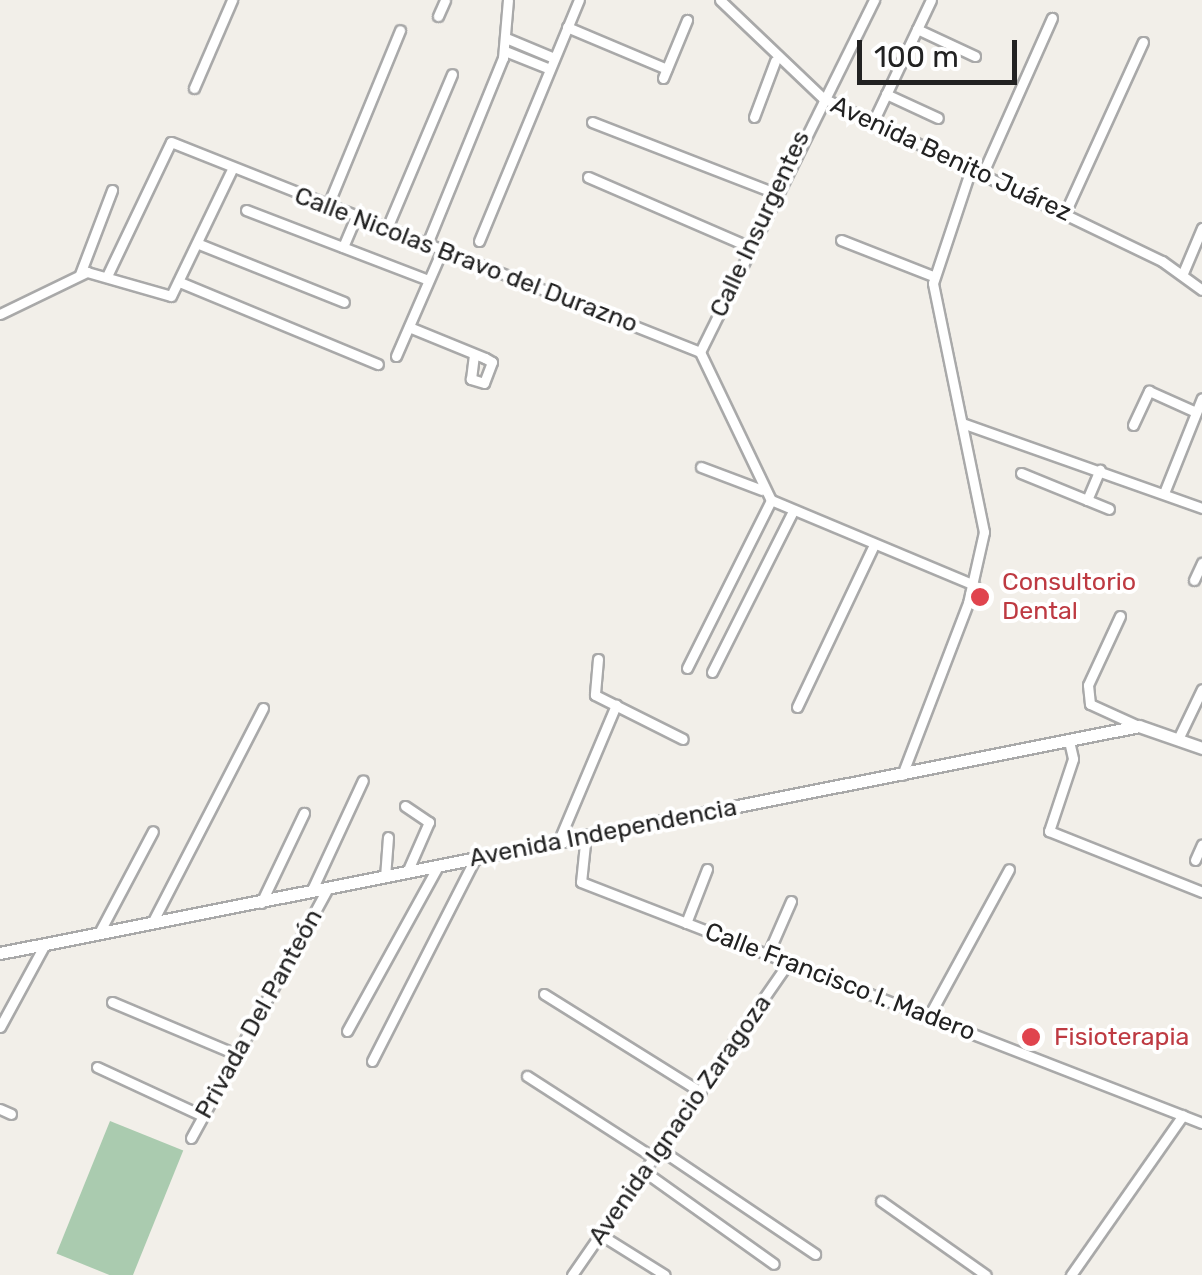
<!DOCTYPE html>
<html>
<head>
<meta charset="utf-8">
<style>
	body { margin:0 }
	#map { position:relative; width:1202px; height:1275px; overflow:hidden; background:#f2efe9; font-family:Rubik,sans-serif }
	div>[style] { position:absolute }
	.cemetery>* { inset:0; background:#aacbaf; transform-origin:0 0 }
	.roads { filter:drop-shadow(2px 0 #a9a9a9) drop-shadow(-2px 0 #a9a9a9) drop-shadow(0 2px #a9a9a9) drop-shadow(0 -2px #a9a9a9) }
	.minor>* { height:9px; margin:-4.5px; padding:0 4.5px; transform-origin:4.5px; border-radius:4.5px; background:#fff }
	.tertiary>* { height:11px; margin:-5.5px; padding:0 5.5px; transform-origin:5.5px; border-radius:5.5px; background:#fff }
	.dots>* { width:28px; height:28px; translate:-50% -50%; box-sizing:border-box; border:5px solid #fff; border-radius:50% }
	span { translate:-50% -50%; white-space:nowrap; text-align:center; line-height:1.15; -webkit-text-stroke:8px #fff; paint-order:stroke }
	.street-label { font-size:25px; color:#222 }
	.health-label { font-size:25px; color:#be3a42 }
	.left { translate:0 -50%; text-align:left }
	.scale { position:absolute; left:857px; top:40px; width:160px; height:45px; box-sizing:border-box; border:5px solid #222; border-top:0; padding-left:12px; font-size:30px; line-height:35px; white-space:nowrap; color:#222; -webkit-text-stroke:8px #fff; paint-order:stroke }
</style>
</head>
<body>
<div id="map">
	<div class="cemetery">
		<i style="left:110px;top:1121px;width:79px;height:143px;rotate:22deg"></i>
	</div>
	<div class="roads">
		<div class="minor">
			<i style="left:720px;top:0;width:142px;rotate:43.6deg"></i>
			<i style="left:823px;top:98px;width:376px;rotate:25.7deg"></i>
			<i style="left:1162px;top:261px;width:49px;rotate:35.9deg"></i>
			<i style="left:438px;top:16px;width:17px;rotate:-66deg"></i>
			<i style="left:567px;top:27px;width:108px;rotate:22.8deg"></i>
			<i style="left:917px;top:29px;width:64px;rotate:25deg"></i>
			<i style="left:506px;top:38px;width:52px;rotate:22.6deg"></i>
			<i style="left:505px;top:51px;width:48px;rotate:21.8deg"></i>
			<i style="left:663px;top:78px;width:63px;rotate:-67.5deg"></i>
			<i style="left:194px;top:88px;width:96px;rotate:-66.6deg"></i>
			<i style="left:886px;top:94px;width:57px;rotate:24.8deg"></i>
			<i style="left:754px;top:117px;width:60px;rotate:-69.4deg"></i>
			<i style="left:592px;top:122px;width:196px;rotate:21.2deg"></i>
			<i style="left:873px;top:122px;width:135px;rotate:-64.6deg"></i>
			<i style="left:982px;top:175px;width:172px;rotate:-66deg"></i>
			<i style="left:588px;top:177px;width:176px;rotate:23.4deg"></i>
			<i style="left:328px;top:205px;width:189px;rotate:-67.6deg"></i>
			<i style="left:246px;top:210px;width:195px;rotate:21deg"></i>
			<i style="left:1065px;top:213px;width:188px;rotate:-65.5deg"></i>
			<i style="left:387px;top:228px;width:167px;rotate:-67.1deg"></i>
			<i style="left:841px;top:240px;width:99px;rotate:21.4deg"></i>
			<i style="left:479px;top:241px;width:261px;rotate:-67.5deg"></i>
			<i style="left:199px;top:244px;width:156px;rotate:21.8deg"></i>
			<i style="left:427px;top:244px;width:201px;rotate:-67.8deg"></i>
			<i style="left:503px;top:58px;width:58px;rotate:-85.1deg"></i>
			<i style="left:343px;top:247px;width:34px;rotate:-67deg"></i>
			<i style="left:1183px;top:273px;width:49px;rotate:-67.1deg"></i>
			<i style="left:80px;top:274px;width:90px;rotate:-69.1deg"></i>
			<i style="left:107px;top:276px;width:148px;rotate:-64.5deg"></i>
			<i style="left:171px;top:142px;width:569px;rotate:21.65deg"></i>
			<i style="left:182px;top:283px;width:212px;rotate:22.5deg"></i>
			<i style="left:0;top:314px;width:97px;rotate:-25.8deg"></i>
			<i style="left:87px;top:272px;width:87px;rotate:15.9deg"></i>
			<i style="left:171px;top:296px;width:141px;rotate:-64.3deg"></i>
			<i style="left:409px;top:327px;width:82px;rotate:22.2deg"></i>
			<i style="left:485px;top:358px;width:8px;rotate:30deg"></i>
			<i style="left:492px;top:362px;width:22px;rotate:111deg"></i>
			<i style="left:484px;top:383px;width:14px;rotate:-163deg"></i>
			<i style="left:471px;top:379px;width:24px;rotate:-83deg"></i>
			<i style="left:700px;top:352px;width:393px;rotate:-63.7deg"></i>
			<i style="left:700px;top:352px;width:164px;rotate:64.4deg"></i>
			<i style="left:771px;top:500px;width:220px;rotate:22.7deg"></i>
			<i style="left:396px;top:356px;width:116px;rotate:-66.5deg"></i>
			<i style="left:962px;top:423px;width:255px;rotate:19.5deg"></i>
			<i style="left:1133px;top:425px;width:38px;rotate:-65deg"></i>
			<i style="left:1149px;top:391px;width:51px;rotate:24.1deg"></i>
			<i style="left:701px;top:467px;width:65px;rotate:20.7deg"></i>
			<i style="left:1021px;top:473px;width:95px;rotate:22.2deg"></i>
			<i style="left:1164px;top:493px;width:102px;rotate:-68.2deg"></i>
			<i style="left:1087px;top:500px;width:33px;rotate:-67deg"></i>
			<i style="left:1194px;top:580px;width:19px;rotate:-65deg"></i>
			<i style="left:1120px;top:616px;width:76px;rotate:114.9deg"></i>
			<i style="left:1088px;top:685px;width:19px;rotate:84deg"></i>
			<i style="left:1090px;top:704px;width:51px;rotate:24.5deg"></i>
			<i style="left:598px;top:659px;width:36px;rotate:95deg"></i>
			<i style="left:595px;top:695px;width:98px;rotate:26.6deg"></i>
			<i style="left:687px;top:668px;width:188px;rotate:-63.4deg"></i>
			<i style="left:712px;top:672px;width:180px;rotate:-63.3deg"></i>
			<i style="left:797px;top:707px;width:179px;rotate:-64.6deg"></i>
			<i style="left:1179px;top:737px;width:53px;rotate:-64.4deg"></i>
			<i style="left:1069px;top:741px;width:18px;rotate:77deg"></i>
			<i style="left:1073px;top:759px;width:76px;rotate:108.4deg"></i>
			<i style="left:1049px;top:831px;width:165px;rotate:21.7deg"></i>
			<i style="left:902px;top:775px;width:184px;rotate:-69deg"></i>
			<i style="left:968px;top:603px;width:73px;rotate:-77.3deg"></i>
			<i style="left:984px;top:532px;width:254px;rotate:-101.6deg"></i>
			<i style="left:933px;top:283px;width:120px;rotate:-71.6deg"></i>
			<i style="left:405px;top:806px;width:29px;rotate:34deg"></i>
			<i style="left:429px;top:822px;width:55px;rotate:113.7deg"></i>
			<i style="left:586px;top:834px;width:48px;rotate:95.9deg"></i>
			<i style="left:581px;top:882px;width:666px;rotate:21.21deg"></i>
			<i style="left:559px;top:840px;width:147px;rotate:-67.1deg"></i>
			<i style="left:1195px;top:860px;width:17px;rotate:-66deg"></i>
			<i style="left:385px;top:877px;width:40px;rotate:-85.7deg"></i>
			<i style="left:311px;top:892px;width:123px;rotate:-65.1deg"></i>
			<i style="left:261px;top:903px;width:100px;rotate:-64.5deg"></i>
			<i style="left:152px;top:923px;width:242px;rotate:-62.7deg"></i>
			<i style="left:686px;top:923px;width:58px;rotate:-68.7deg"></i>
			<i style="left:99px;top:933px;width:115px;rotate:-62.1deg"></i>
			<i style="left:767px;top:956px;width:60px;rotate:-66.4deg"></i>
			<i style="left:544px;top:994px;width:185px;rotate:32deg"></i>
			<i style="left:112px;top:1002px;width:137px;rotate:22.8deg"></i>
			<i style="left:929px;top:1016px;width:167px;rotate:-61.4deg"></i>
			<i style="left:0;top:1027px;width:94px;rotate:-61.5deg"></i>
			<i style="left:347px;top:1031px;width:188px;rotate:-61.1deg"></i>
			<i style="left:372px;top:1061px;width:229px;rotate:-63deg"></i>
			<i style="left:97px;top:1067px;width:117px;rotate:24.8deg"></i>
			<i style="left:527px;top:1076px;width:151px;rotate:32.8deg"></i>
			<i style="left:0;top:1109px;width:12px;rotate:24deg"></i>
			<i style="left:191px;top:1138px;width:285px;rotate:-61.3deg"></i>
			<i style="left:661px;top:1150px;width:186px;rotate:34deg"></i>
			<i style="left:645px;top:1172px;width:158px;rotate:35.5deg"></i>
			<i style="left:881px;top:1201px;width:128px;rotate:35.2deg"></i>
			<i style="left:601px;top:1235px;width:75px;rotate:32deg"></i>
			<i style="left:572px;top:1275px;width:378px;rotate:-55.3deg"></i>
			<i style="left:1071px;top:1275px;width:195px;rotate:-55deg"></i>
		</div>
		<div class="tertiary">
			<i style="left:0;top:953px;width:1161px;rotate:-11.27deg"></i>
			<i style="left:1139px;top:726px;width:67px;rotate:19.2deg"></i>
		</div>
	</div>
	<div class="dots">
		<i style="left:980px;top:597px;background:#e0444e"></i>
		<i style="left:1031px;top:1037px;background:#e0444e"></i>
	</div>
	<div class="street-label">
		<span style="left:951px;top:159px;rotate:25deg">Avenida Benito Juárez</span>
		<span style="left:760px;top:224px;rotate:-65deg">Calle Insurgentes</span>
		<span style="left:466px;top:260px;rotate:21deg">Calle Nicolas Bravo del Durazno</span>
		<span style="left:603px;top:833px;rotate:-11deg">Avenida Independencia</span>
		<span style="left:840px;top:982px;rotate:21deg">Calle Francisco I. Madero</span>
		<span style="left:259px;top:1014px;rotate:-61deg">Privada Del Panteón</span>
		<span style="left:680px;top:1120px;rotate:-55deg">Avenida Ignacio Zaragoza</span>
	</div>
	<div class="health-label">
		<span class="left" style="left:1002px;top:597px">Consultorio<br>Dental</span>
		<span class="left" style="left:1054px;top:1037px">Fisioterapia</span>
	</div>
	<div class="scale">100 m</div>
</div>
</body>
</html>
